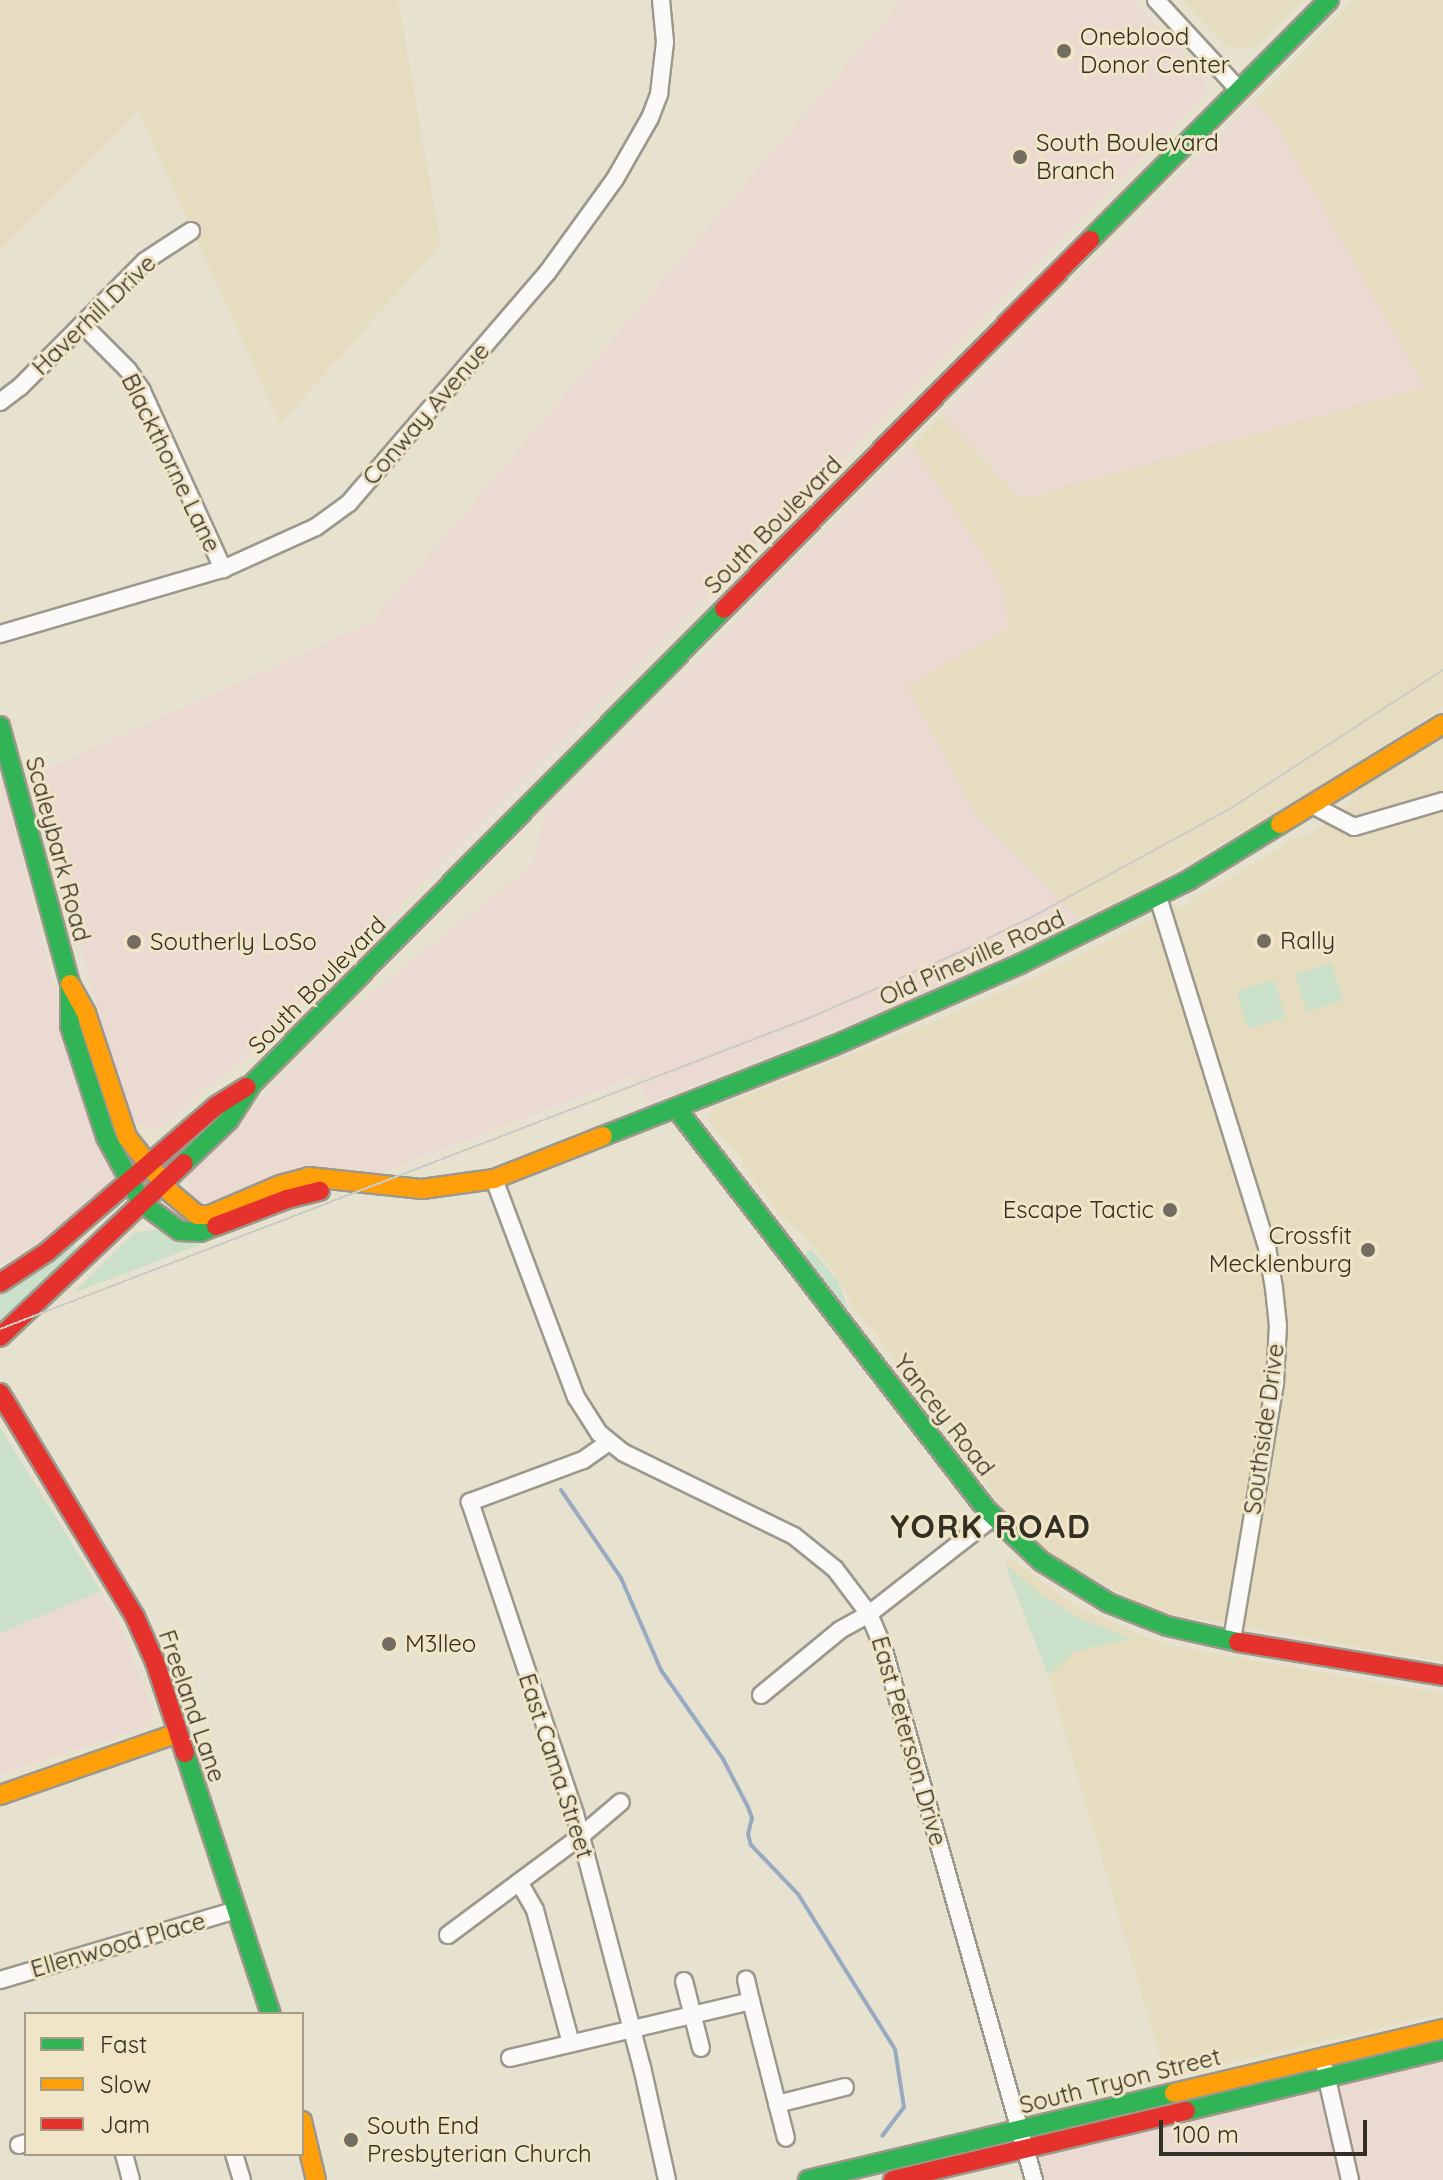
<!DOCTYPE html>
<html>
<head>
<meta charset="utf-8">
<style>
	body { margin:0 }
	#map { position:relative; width:1443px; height:2180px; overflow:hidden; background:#e7e1d0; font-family:Quicksand,sans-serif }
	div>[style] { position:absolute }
	.commercial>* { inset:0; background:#ebdad1 }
	.built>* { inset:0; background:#e6dcc0 }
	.green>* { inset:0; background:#cae0c9; transform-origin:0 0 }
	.stream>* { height:4px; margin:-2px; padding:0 2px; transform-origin:2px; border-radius:2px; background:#97aac0 }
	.roads { filter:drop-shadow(2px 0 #9c988b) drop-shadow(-2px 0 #9c988b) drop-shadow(0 2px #9c988b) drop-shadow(0 -2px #9c988b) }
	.street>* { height:16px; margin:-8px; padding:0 8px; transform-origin:8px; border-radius:8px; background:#fbfaf8 }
	.fast>* { height:18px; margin:-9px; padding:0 9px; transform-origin:9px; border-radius:9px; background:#30b455 }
	.slow>* { height:18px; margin:-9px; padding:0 9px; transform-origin:9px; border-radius:9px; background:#ff9f0a }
	.jam>* { height:18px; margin:-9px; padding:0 9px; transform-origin:9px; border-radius:9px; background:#e5322d }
	.tram>* { height:2px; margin:-1px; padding:0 1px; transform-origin:1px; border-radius:1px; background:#cccac5 }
	.dots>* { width:22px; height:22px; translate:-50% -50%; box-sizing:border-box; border:4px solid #f0e5c7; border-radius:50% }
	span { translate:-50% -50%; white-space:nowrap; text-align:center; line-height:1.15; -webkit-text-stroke:6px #f0e5c7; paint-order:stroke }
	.poi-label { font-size:24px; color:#332f24 }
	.left { translate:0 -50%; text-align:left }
	.right { translate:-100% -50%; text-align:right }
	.street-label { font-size:24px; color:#332f24 }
	.district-label { font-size:32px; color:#332f24; font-weight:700; letter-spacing:2px }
	.legend { position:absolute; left:24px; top:2012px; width:280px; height:144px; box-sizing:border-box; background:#f0e5c7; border:2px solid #a49c86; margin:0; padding:10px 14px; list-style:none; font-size:24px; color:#332f24 }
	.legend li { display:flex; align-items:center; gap:16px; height:40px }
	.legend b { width:40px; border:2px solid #a49c86 }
	.scale { position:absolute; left:1159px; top:2120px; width:208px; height:36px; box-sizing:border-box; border:4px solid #332f24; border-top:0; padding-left:10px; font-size:24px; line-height:28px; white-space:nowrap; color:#332f24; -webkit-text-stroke:6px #f0e5c7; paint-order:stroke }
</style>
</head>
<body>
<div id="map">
	<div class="commercial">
		<i style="clip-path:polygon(902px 0,1133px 0,1205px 79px,1207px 93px,322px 984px,236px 1064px,164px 1124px,154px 1130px,133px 1124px,127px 1115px,34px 775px,371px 623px)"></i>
		<i style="clip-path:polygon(1254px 101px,1274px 122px,1426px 387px,1022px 499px,941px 416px)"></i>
		<i style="clip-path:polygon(912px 445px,1004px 588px,1008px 629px,907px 686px,977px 816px,1080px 919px,947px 985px,649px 1104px,635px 1076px,377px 1174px,210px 1204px,197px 1202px,188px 1193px,186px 1175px,352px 1008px,532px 866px,544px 815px)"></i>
		<i style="clip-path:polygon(1px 774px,68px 1042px,115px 1175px,110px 1188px,57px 1232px,0 1265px)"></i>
		<i style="clip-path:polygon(0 1428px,120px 1625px,153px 1711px,152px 1719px,143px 1728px,0 1774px)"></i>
		<i style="clip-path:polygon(1443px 2061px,1443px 2180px,1042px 2180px,1034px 2156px)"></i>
	</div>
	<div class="built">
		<i style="clip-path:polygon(0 0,398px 0,441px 244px,280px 424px,138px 111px,0 249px)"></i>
		<i style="clip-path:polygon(1183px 0,1302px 0,1256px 46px,1243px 49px,1224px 45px)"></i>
		<i style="clip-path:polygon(1354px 0,1443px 0,1443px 708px,1305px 795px,1152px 884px,1080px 919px,977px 816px,907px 686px,1008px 628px,1004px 588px,912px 445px,941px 416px,1022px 499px,1425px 387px,1274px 122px,1254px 101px)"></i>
		<i style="clip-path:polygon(1443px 736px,1443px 1662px,1172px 1614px,1135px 1601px,1060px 1560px,1031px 1537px,996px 1499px,876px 1334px,851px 1307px,848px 1294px,827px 1263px,801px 1233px,779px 1215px,742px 1165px,742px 1159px,709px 1122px,709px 1111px,715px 1108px,945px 1017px,1058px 966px,1176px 906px,1184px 908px,1191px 900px,1282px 847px,1290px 838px,1308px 836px,1349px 806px,1352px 794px)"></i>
		<i style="clip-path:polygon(1010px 1557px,1075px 1606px,1149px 1638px,1178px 1647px,1443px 1694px,1443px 2013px,1166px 2078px,1048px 1675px,1005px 1564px)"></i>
	</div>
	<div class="green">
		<i style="left:1331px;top:963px;width:39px;height:38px;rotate:72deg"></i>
		<i style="left:1274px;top:980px;width:39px;height:39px;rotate:73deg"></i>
		<i style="clip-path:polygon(252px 1219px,256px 1223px,74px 1293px,135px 1232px)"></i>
		<i style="clip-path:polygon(73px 1243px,77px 1248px,7px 1320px,0 1322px,0 1293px)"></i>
		<i style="clip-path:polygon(811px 1249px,838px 1281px,848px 1308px,841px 1307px,803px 1257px)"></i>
		<i style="clip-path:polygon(0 1427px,101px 1591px,0 1633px)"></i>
		<i style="clip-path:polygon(1005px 1564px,1042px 1595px,1079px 1618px,1132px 1639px,1076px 1651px,1048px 1675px)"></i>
	</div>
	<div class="stream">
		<i style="left:561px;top:1490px;width:107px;rotate:55.7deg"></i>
		<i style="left:621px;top:1578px;width:100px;rotate:66.5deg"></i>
		<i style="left:661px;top:1670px;width:108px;rotate:55.1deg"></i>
		<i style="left:723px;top:1759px;width:54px;rotate:62.5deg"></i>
		<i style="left:748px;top:1807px;width:12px;rotate:70deg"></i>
		<i style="left:752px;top:1818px;width:16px;rotate:104deg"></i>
		<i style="left:748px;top:1834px;width:11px;rotate:75deg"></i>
		<i style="left:751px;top:1845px;width:68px;rotate:46.2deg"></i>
		<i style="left:798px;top:1894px;width:183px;rotate:58deg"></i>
		<i style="left:895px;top:2049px;width:59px;rotate:81.2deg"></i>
		<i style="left:904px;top:2107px;width:36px;rotate:127deg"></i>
	</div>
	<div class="roads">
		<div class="street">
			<i style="left:1156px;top:0;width:122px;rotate:47.3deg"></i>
			<i style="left:83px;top:325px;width:64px;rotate:45deg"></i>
			<i style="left:128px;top:370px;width:25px;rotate:56deg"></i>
			<i style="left:142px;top:391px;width:196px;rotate:65.5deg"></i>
			<i style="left:0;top:402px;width:25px;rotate:-37deg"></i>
			<i style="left:20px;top:387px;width:177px;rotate:-45.2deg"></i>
			<i style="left:145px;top:261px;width:55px;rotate:-33.1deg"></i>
			<i style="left:0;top:634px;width:232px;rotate:-16.3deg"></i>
			<i style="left:223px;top:569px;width:102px;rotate:-24.3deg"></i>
			<i style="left:316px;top:527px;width:41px;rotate:-36deg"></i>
			<i style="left:349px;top:503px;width:303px;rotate:-49.3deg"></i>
			<i style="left:547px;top:273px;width:116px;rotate:-54.1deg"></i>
			<i style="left:615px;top:179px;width:70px;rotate:-60.2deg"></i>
			<i style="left:650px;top:118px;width:26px;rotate:-69deg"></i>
			<i style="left:659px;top:94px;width:52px;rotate:-83.4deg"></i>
			<i style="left:665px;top:42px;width:42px;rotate:-95.4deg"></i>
			<i style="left:1314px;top:806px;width:45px;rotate:27.7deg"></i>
			<i style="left:1354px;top:827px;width:93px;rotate:-16.3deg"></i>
			<i style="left:1158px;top:897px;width:368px;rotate:72.7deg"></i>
			<i style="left:1267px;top:1248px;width:41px;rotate:80.1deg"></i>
			<i style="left:1274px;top:1288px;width:37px;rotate:84deg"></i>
			<i style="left:1278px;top:1325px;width:58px;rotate:93deg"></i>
			<i style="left:1275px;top:1383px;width:262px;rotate:99.5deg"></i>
			<i style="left:494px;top:1179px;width:233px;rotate:69.4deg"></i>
			<i style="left:576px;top:1397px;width:43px;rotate:57.4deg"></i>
			<i style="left:599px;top:1433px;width:32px;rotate:39deg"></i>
			<i style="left:624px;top:1453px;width:189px;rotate:26deg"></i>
			<i style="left:794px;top:1536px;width:53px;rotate:38.8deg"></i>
			<i style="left:835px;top:1569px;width:56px;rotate:52.9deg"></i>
			<i style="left:869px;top:1614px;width:36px;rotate:67deg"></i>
			<i style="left:883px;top:1647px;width:554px;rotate:74.18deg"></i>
			<i style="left:609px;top:1442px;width:32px;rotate:145deg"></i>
			<i style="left:583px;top:1460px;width:121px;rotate:159.6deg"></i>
			<i style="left:470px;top:1502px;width:329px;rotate:71.4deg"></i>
			<i style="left:575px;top:1814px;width:262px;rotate:75.2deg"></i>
			<i style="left:642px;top:2067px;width:116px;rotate:77.5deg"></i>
			<i style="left:761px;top:1695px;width:102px;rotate:-39.4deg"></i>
			<i style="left:840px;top:1630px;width:33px;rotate:-29deg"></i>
			<i style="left:869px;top:1614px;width:157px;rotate:-38deg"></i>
			<i style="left:519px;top:1882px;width:32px;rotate:60deg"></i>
			<i style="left:535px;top:1910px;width:138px;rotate:74.9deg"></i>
			<i style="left:448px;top:1935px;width:166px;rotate:-36.7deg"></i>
			<i style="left:581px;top:1836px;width:52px;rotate:-40.4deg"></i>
			<i style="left:0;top:1980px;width:246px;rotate:-16.5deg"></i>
			<i style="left:684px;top:1981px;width:69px;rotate:75.8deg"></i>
			<i style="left:751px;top:2001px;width:141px;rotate:75.7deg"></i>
			<i style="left:510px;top:2058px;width:248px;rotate:-13.3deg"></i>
			<i style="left:751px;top:2001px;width:22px;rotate:-103deg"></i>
			<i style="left:1325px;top:2070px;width:113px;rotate:77.2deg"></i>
			<i style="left:777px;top:2104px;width:70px;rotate:-14deg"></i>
			<i style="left:19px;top:2145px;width:7px;rotate:-16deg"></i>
			<i style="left:124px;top:2154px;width:27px;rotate:75deg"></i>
			<i style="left:234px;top:2154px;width:27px;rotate:73deg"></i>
		</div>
		<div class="fast">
			<i style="left:1090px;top:240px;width:339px;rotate:-45.1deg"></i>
			<i style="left:0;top:726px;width:267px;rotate:74.8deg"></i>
			<i style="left:70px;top:984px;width:42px;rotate:90deg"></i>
			<i style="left:70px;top:1026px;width:117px;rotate:72deg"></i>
			<i style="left:106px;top:1137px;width:75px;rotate:61.4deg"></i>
			<i style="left:142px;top:1203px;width:47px;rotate:36.4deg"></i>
			<i style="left:180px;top:1231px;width:20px;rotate:3deg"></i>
			<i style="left:200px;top:1232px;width:17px;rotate:-21deg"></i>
			<i style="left:676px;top:1108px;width:507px;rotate:52.29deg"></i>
			<i style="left:986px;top:1509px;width:76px;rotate:43.4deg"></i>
			<i style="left:1041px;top:1561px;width:80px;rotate:31.7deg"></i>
			<i style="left:1109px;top:1603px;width:62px;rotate:21.6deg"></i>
			<i style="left:1167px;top:1626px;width:73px;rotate:12.7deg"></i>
			<i style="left:603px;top:1136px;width:247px;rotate:-21.4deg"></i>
			<i style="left:833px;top:1046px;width:204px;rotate:-23.7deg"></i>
			<i style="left:1020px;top:964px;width:189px;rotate:-26.4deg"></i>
			<i style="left:1189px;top:880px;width:107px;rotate:-31.6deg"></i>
			<i style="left:184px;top:1163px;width:62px;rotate:-43.7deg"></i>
			<i style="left:229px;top:1120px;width:43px;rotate:-57.4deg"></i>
			<i style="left:252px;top:1084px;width:670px;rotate:-45.18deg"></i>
			<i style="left:185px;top:1753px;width:275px;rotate:71.8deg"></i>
			<i style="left:1186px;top:2111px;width:264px;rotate:-13.4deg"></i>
			<i style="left:808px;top:2180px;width:376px;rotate:-13.4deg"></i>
		</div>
		<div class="slow">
			<i style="left:1280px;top:824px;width:191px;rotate:-31.5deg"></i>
			<i style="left:70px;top:984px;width:33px;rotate:61deg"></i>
			<i style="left:86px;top:1013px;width:131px;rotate:71.7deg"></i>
			<i style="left:127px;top:1137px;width:71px;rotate:51.8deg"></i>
			<i style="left:171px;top:1193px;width:34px;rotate:40deg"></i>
			<i style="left:197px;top:1215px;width:13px"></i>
			<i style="left:210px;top:1215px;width:76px;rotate:-23.2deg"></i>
			<i style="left:280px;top:1185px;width:30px;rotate:-15deg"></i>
			<i style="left:309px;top:1177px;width:114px;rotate:6.1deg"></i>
			<i style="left:422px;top:1189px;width:73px;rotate:-7.9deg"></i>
			<i style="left:494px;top:1179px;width:117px;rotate:-21.5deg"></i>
			<i style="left:0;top:1795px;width:188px;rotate:-19.2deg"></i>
			<i style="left:1174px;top:2093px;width:277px;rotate:-13.4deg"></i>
			<i style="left:302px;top:2121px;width:61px;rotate:76.7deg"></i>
		</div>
		<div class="jam">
			<i style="left:724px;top:609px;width:520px;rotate:-45.23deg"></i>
			<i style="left:216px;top:1226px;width:76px;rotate:-20.8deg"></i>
			<i style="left:287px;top:1199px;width:34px;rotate:-14deg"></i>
			<i style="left:0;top:1283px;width:56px;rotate:-33.4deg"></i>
			<i style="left:47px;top:1252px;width:223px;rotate:-40.8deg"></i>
			<i style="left:216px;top:1106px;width:36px;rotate:-32deg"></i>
			<i style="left:0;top:1337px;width:253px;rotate:-43.4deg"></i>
			<i style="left:0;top:1393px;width:262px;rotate:58.9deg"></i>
			<i style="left:135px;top:1617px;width:49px;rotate:66deg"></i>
			<i style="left:155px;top:1662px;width:96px;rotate:71.8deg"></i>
			<i style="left:1238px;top:1642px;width:208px;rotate:9.4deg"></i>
			<i style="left:893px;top:2180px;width:301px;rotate:-13.3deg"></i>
		</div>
	</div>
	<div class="tram">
		<i style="left:0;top:1329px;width:867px;rotate:-21.03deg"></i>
		<i style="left:809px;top:1018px;width:167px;rotate:-23.6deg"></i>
		<i style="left:962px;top:951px;width:80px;rotate:-25.9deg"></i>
		<i style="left:1034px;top:916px;width:221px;rotate:-28.7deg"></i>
		<i style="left:1228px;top:810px;width:257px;rotate:-33.1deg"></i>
	</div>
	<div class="dots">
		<i style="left:1064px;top:51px;background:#726d60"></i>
		<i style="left:1020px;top:157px;background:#726d60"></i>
		<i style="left:1264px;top:941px;background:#726d60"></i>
		<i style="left:134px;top:942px;background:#726d60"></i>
		<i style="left:1170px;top:1210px;background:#726d60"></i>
		<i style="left:1368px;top:1250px;background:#726d60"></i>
		<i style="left:389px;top:1644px;background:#726d60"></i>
		<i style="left:351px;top:2140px;background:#726d60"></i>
	</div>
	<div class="poi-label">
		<span class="left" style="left:1080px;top:51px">Oneblood<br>Donor Center</span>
		<span class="left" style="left:1036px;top:157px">South Boulevard<br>Branch</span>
		<span class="left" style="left:1280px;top:941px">Rally</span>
		<span class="left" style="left:150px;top:942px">Southerly LoSo</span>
		<span class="right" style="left:1154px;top:1210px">Escape Tactic</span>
		<span class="right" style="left:1352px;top:1250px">Crossfit<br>Mecklenburg</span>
		<span class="left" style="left:405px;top:1644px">M3lleo</span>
		<span class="left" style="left:367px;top:2140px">South End<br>Presbyterian Church</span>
	</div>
	<div class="street-label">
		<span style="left:94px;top:315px;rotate:-44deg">Haverhill Drive</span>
		<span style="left:426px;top:414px;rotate:-49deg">Conway Avenue</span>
		<span style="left:171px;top:463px;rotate:64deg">Blackthorne Lane</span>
		<span style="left:773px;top:525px;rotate:-45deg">South Boulevard</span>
		<span style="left:58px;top:849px;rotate:75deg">Scaleybark Road</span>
		<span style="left:972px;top:958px;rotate:-24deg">Old Pineville Road</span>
		<span style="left:317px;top:985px;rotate:-45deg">South Boulevard</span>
		<span style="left:944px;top:1415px;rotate:52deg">Yancey Road</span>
		<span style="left:1264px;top:1429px;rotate:-82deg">Southside Drive</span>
		<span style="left:192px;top:1706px;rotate:71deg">Freeland Lane</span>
		<span style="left:909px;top:1741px;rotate:74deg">East Peterson Drive</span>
		<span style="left:556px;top:1766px;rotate:72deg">East Cama Street</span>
		<span style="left:118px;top:1945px;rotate:-16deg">Ellenwood Place</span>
		<span style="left:1120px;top:2081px;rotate:-14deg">South Tryon Street</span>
	</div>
	<div class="district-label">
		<span style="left:991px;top:1526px">YORK ROAD</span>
	</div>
	<ul class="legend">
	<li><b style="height:10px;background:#30b455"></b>Fast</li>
	<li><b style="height:10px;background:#ff9f0a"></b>Slow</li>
	<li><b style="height:10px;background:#e5322d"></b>Jam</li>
	</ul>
	<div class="scale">100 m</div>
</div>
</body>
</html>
